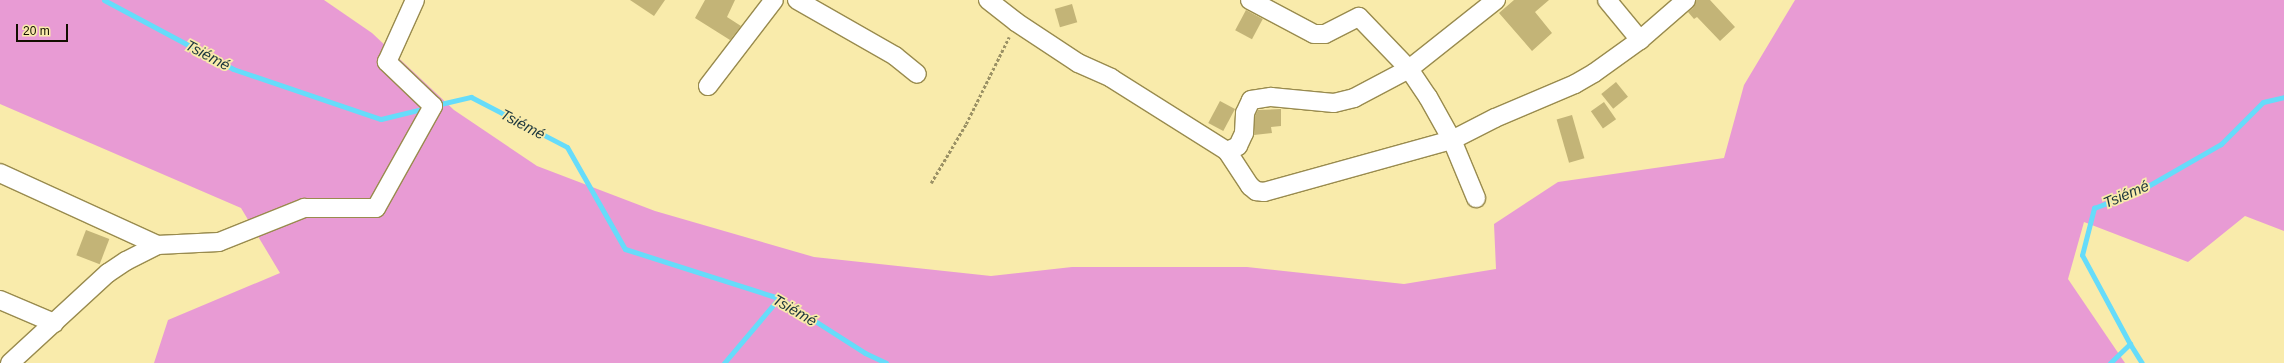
<!DOCTYPE html>
<html>
<head>
<meta charset="utf-8">
<style>
	body { margin:0 }
	#map { position:relative; width:2284px; height:363px; overflow:hidden; background:#f9ebab; font-family:Helvetica,sans-serif }
	div>[style] { position:absolute }
	.green>* { inset:0; background:#e89bd4 }
	.stream>* { height:5px; margin:-2.5px; padding:0 2.5px; transform-origin:2.5px; border-radius:2.5px; background:#66dcfa }
	.building>* { inset:0; background:#c3b477; transform-origin:0 0 }
	.path>* { height:2.5px; margin-top:-1.25px; transform-origin:0; background:repeating-linear-gradient(90deg,#9b9165 0 3px,transparent 0 5px) }
	.roads { filter:drop-shadow(1px 0 #998b4e) drop-shadow(-1px 0 #998b4e) drop-shadow(0 1px #998b4e) drop-shadow(0 -1px #998b4e) }
	.street>* { height:18px; margin:-9px; padding:0 9px; transform-origin:9px; border-radius:9px; background:#fff }
	span { translate:-50% -50%; white-space:nowrap; text-align:center; line-height:1.15; -webkit-text-stroke:3.5px #f9ebab; paint-order:stroke }
	.water-label { font-size:15px; color:#1b353c; font-style:italic }
	.scale { position:absolute; left:16px; top:24px; width:52px; height:18px; box-sizing:border-box; border:2px solid #130e00; border-top:0; padding-left:5px; font-size:12px; line-height:14px; white-space:nowrap; color:#130e00; -webkit-text-stroke:3px #f9ebab; paint-order:stroke }
</style>
</head>
<body>
<div id="map">
	<div class="green">
		<i style="clip-path:polygon(0 0,324px 0,372px 33px,454px 110px,537px 166px,655px 211px,814px 257px,991px 276px,1072px 267px,1247px 267px,1404px 284px,1496px 269px,1494px 224px,1558px 182px,1724px 158px,1744px 85px,1795px 0,2284px 0,2284px 231px,2245px 216px,2188px 262px,2084px 222px,2068px 279px,2125px 363px,154px 363px,168px 320px,280px 273px,241px 208px,0 104px)"></i>
	</div>
	<div class="stream">
		<i style="left:104px;top:0;width:146px;rotate:28.1deg"></i>
		<i style="left:233px;top:69px;width:156px;rotate:18.7deg"></i>
		<i style="left:381px;top:119px;width:46px;rotate:-13.7deg"></i>
		<i style="left:436px;top:105px;width:36px;rotate:-13deg"></i>
		<i style="left:471px;top:97px;width:108px;rotate:27.5deg"></i>
		<i style="left:567px;top:147px;width:117px;rotate:60.4deg"></i>
		<i style="left:625px;top:249px;width:162px;rotate:17.7deg"></i>
		<i style="left:779px;top:298px;width:102px;rotate:32.6deg"></i>
		<i style="left:865px;top:353px;width:23px;rotate:25deg"></i>
		<i style="left:2130px;top:344px;width:22px;rotate:58deg"></i>
		<i style="left:724px;top:363px;width:85px;rotate:-49.8deg"></i>
		<i style="left:2110px;top:363px;width:28px;rotate:-44deg"></i>
		<i style="left:2130px;top:344px;width:101px;rotate:-118.3deg"></i>
		<i style="left:2082px;top:255px;width:49px;rotate:-75.7deg"></i>
		<i style="left:2094px;top:208px;width:50px;rotate:-21deg"></i>
		<i style="left:2141px;top:190px;width:92px;rotate:-29.9deg"></i>
		<i style="left:2221px;top:144px;width:59px;rotate:-45deg"></i>
		<i style="left:2263px;top:102px;width:22px;rotate:-13deg"></i>
	</div>
	<div class="building">
		<i style="clip-path:polygon(630px 0,665px 0,654px 16px)"></i>
		<i style="clip-path:polygon(705px 0,735px 0,727px 17px,741px 26px,730px 40px,695px 18px)"></i>
		<i style="clip-path:polygon(1514px 0,1549px 0,1535px 12px,1552px 33px,1532px 51px,1499px 13px)"></i>
		<i style="clip-path:polygon(1696px 0,1710px 0,1735px 27px,1720px 41px,1697px 17px,1694px 19px,1688px 12px,1693px 8px)"></i>
		<i style="left:1072px;top:4px;width:19px;height:18px;rotate:74deg"></i>
		<i style="left:1246px;top:10px;width:19px;height:23px;rotate:28deg"></i>
		<i style="left:1616px;top:82px;width:19px;height:19px;rotate:51deg"></i>
		<i style="left:1220px;top:101px;width:17px;height:25px;rotate:28deg"></i>
		<i style="left:1604px;top:102px;width:21px;height:16px;rotate:55deg"></i>
		<i style="clip-path:polygon(1281px 109px,1281px 126px,1271px 127px,1272px 133px,1254px 135px,1255px 116px,1258px 110px)"></i>
		<i style="left:1572px;top:115px;width:45px;height:16px;rotate:74deg"></i>
		<i style="left:86px;top:230px;width:25px;height:27px;rotate:21deg"></i>
	</div>
	<div class="path">
		<i style="left:931px;top:183px;width:69px;rotate:-59.3deg"></i>
		<i style="left:966px;top:124px;width:97px;rotate:-63.7deg"></i>
	</div>
	<div class="roads">
		<div class="street">
			<i style="left:797px;top:0;width:113px;rotate:29.7deg"></i>
			<i style="left:895px;top:56px;width:28px;rotate:39deg"></i>
			<i style="left:988px;top:0;width:36px;rotate:38deg"></i>
			<i style="left:1016px;top:22px;width:74px;rotate:33.5deg"></i>
			<i style="left:1078px;top:63px;width:36px;rotate:24deg"></i>
			<i style="left:1111px;top:78px;width:137px;rotate:32.2deg"></i>
			<i style="left:1227px;top:151px;width:12px;rotate:-24deg"></i>
			<i style="left:1238px;top:146px;width:14px;rotate:-65deg"></i>
			<i style="left:1244px;top:133px;width:20px;rotate:-87deg"></i>
			<i style="left:1245px;top:113px;width:14px;rotate:-65deg"></i>
			<i style="left:1251px;top:100px;width:20px;rotate:-9deg"></i>
			<i style="left:1271px;top:97px;width:63px;rotate:5.4deg"></i>
			<i style="left:1334px;top:103px;width:21px;rotate:-14deg"></i>
			<i style="left:1354px;top:98px;width:62px;rotate:-27.8deg"></i>
			<i style="left:1409px;top:69px;width:111px;rotate:-38.4deg"></i>
			<i style="left:1250px;top:0;width:72px;rotate:28deg"></i>
			<i style="left:1314px;top:34px;width:11px"></i>
			<i style="left:1325px;top:34px;width:38px;rotate:-27deg"></i>
			<i style="left:1359px;top:17px;width:72px;rotate:46.1deg"></i>
			<i style="left:1409px;top:69px;width:34px;rotate:56deg"></i>
			<i style="left:1428px;top:97px;width:49px;rotate:60.8deg"></i>
			<i style="left:1452px;top:140px;width:63px;rotate:67.5deg"></i>
			<i style="left:1607px;top:0;width:52px;rotate:50.5deg"></i>
			<i style="left:708px;top:86px;width:108px;rotate:-52.5deg"></i>
			<i style="left:1227px;top:151px;width:42px;rotate:56.7deg"></i>
			<i style="left:1250px;top:186px;width:8px;rotate:40deg"></i>
			<i style="left:1256px;top:191px;width:8px;rotate:7deg"></i>
			<i style="left:1264px;top:192px;width:195px;rotate:-15.5deg"></i>
			<i style="left:1452px;top:140px;width:48px;rotate:-27.1deg"></i>
			<i style="left:1495px;top:118px;width:87px;rotate:-23deg"></i>
			<i style="left:1575px;top:84px;width:22px;rotate:-30deg"></i>
			<i style="left:1594px;top:73px;width:57px;rotate:-35.7deg"></i>
			<i style="left:1640px;top:40px;width:61px;rotate:-41deg"></i>
			<i style="left:0;top:173px;width:173px;rotate:24.6deg"></i>
			<i style="left:0;top:300px;width:59px;rotate:23.1deg"></i>
			<i style="left:10px;top:363px;width:133px;rotate:-42.6deg"></i>
			<i style="left:108px;top:273px;width:22px;rotate:-34deg"></i>
			<i style="left:126px;top:261px;width:35px;rotate:-27deg"></i>
			<i style="left:157px;top:245px;width:62px;rotate:-2.8deg"></i>
			<i style="left:219px;top:242px;width:92px;rotate:-21.8deg"></i>
			<i style="left:304px;top:208px;width:72px"></i>
			<i style="left:376px;top:208px;width:117px;rotate:-60.8deg"></i>
			<i style="left:433px;top:106px;width:64px;rotate:-136.3deg"></i>
			<i style="left:387px;top:62px;width:68px;rotate:-65.7deg"></i>
		</div>
	</div>
	<div class="water-label">
		<span style="left:208px;top:55px;rotate:28deg">Tsiémé</span>
		<span style="left:523px;top:124px;rotate:28deg">Tsiémé</span>
		<span style="left:2126px;top:194px;rotate:-23deg">Tsiémé</span>
		<span style="left:795px;top:310px;rotate:30deg">Tsiémé</span>
	</div>
	<div class="scale">20 m</div>
</div>
</body>
</html>
